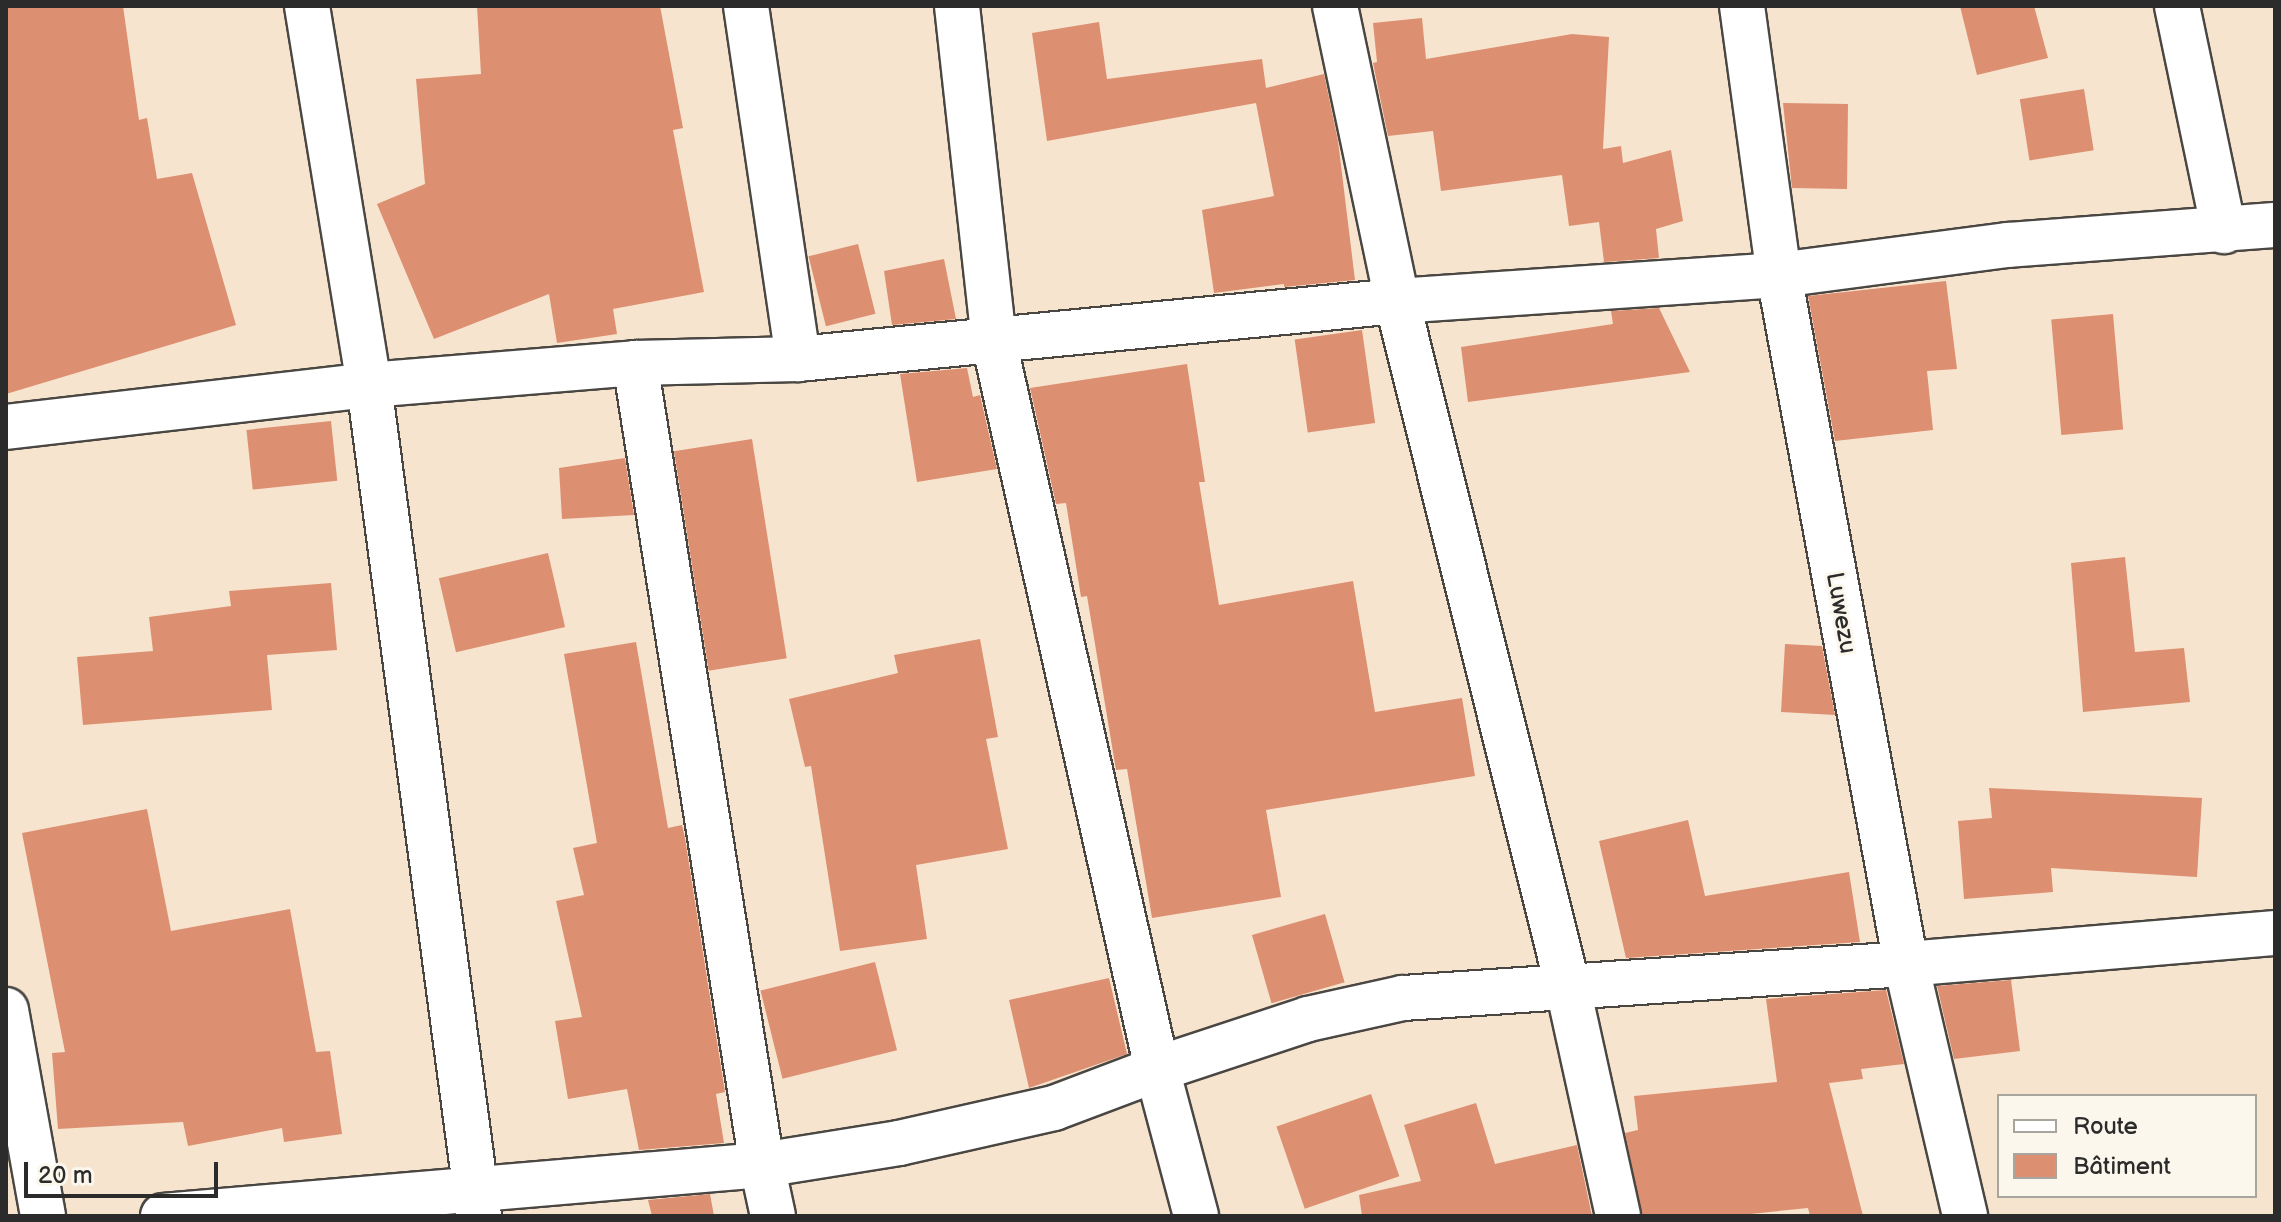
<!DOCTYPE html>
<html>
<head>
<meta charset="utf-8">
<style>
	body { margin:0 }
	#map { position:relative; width:2281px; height:1222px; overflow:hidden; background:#f7e4ce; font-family:"Balsamiq Sans",sans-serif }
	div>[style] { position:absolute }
	.building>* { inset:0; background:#dd8f71; transform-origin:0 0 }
	.roads { filter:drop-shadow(2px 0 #4a4743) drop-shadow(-2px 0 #4a4743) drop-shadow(0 2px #4a4743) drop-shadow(0 -2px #4a4743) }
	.street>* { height:44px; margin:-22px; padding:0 22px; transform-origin:22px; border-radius:22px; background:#fff }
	span { translate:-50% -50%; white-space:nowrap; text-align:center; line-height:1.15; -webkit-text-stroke:6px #fbf7ec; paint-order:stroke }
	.street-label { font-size:24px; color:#2b2b2b }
	.frame { position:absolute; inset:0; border:8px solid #2b2b2b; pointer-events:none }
	.legend { position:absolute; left:1997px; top:1094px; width:260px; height:104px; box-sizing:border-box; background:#fbf7ec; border:2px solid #a8a59f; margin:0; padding:10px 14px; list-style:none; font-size:24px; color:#2b2b2b }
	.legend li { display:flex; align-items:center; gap:16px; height:40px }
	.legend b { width:40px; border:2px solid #a8a59f }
	.scale { position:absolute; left:24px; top:1162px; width:194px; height:36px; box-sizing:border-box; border:4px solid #2b2b2b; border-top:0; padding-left:10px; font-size:24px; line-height:28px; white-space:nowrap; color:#2b2b2b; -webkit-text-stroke:6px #fbf7ec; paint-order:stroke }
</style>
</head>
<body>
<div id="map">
	<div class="building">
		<i style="clip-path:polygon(6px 6px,123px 6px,139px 120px,147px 118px,157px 179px,192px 173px,236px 325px,6px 394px)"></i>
		<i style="clip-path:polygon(477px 6px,660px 6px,683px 128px,673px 130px,704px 292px,613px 309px,617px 334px,557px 343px,549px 294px,434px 339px,377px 204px,425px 184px,416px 79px,481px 74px)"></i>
		<i style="clip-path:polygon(1960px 6px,2034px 6px,2048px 58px,1977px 75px)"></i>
		<i style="clip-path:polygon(1422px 18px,1426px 59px,1572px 34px,1609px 37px,1603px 149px,1621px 146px,1623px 163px,1671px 150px,1683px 221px,1656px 229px,1659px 258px,1604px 262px,1599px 222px,1569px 226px,1562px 175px,1441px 191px,1433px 131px,1388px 136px,1373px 63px,1377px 62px,1373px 23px)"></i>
		<i style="clip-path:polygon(1099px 22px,1107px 79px,1262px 59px,1266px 88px,1324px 74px,1338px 141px,1355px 280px,1284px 287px,1284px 284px,1214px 293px,1202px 210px,1274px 196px,1256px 103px,1047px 141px,1032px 33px)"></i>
		<i style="left:2084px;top:89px;width:62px;height:65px;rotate:81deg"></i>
		<i style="clip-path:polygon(1783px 103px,1848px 104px,1847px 189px,1792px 188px)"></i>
		<i style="left:858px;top:244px;width:72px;height:51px;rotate:76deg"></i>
		<i style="clip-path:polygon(944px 259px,956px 319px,892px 325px,884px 271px)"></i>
		<i style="clip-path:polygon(1946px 281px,1957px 369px,1927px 371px,1933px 430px,1835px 441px,1808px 296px)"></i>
		<i style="clip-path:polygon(1659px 308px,1690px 372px,1468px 402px,1461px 347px,1613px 324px,1611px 311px)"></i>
		<i style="left:2113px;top:314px;width:116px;height:62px;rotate:85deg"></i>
		<i style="left:1362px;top:330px;width:94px;height:68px;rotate:82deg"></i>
		<i style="clip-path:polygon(1187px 364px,1205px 482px,1199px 482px,1219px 605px,1353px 581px,1375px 712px,1462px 698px,1475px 776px,1266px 810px,1281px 897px,1152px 918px,1127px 769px,1116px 770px,1087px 596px,1081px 597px,1066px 503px,1056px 504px,1030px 388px)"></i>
		<i style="clip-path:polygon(967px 368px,973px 397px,980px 395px,997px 469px,917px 482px,900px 374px)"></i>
		<i style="left:331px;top:421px;width:60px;height:85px;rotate:84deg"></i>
		<i style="left:752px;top:439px;width:222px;height:79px;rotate:81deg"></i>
		<i style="clip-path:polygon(625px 458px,634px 515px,562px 519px,559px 468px)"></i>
		<i style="left:548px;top:553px;width:76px;height:112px;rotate:77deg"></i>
		<i style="clip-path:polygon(2125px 557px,2135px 652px,2184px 648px,2190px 702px,2083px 712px,2071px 563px)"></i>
		<i style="clip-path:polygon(331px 583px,337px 650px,267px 655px,272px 710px,83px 725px,77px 657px,153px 651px,149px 617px,231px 606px,229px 591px)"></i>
		<i style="clip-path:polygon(980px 639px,998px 737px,986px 739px,1008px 849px,916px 865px,927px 939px,840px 951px,811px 766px,805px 767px,789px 699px,898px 673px,894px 655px)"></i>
		<i style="clip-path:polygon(636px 642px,668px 828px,682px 825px,685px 838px,725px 1092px,716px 1094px,724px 1143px,639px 1150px,627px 1089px,568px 1099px,555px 1021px,582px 1017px,556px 901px,584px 895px,573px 848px,597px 843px,564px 654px)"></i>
		<i style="clip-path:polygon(1785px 644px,1822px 646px,1835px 715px,1781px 712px)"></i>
		<i style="clip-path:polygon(1989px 788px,2202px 798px,2197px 877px,2051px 868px,2053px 892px,1964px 899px,1958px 821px,1992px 818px)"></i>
		<i style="clip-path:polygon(147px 809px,171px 931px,290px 909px,316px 1052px,330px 1051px,342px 1134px,284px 1142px,282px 1128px,188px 1146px,183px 1122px,58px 1129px,52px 1053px,65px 1052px,22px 833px)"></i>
		<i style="clip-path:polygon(1688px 820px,1705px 896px,1849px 872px,1860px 942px,1626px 958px,1599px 841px)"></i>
		<i style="left:1325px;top:914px;width:71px;height:76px;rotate:74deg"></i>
		<i style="left:875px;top:962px;width:91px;height:118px;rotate:76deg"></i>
		<i style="clip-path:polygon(1109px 978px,1127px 1054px,1029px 1088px,1009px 1000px)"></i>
		<i style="clip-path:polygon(2011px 980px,2020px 1051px,1954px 1059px,1937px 986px)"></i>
		<i style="clip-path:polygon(1886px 990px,1904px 1064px,1861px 1069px,1863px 1079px,1829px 1083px,1863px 1216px,1810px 1216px,1808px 1208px,1731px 1216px,1642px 1216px,1625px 1133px,1638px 1130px,1634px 1096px,1777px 1082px,1766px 999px)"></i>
		<i style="left:1371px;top:1094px;width:87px;height:100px;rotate:71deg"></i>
		<i style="clip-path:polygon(1476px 1103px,1495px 1164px,1577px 1145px,1592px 1216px,1362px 1216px,1359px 1195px,1421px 1181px,1404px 1125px)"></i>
		<i style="clip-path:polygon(710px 1194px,714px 1216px,652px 1216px,648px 1200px)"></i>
	</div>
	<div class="roads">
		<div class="street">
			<i style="left:307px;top:6px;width:384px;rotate:80.7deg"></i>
			<i style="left:369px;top:385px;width:838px;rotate:82.46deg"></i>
			<i style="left:746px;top:6px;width:357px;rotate:81.6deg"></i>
			<i style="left:957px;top:6px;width:338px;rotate:83.7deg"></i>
			<i style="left:994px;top:342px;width:745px;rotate:77.36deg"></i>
			<i style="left:1157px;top:1069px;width:152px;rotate:75.1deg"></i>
			<i style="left:1335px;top:6px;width:301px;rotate:78.1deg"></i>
			<i style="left:1397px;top:301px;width:708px;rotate:76.02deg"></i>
			<i style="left:1568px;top:988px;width:233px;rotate:77.6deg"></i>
			<i style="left:1742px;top:6px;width:272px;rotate:82.2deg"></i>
			<i style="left:1779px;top:275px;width:701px;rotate:79.56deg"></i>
			<i style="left:1906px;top:964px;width:259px;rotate:76.8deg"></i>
			<i style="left:2177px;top:6px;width:230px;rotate:78.2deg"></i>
			<i style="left:635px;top:363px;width:812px;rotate:81deg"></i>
			<i style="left:762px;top:1165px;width:52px;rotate:77.8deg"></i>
			<i style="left:6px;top:427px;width:365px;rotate:-6.6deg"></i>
			<i style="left:369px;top:385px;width:267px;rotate:-4.7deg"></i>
			<i style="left:635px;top:363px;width:163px;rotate:-1.4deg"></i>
			<i style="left:798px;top:359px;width:602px;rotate:-5.53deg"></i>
			<i style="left:1397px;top:301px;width:383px;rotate:-3.9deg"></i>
			<i style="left:1779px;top:275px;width:231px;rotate:-7.5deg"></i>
			<i style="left:2008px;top:245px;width:268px;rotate:-4.3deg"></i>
			<i style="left:6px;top:1010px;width:209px;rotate:79.8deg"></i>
			<i style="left:163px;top:1216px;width:601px;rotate:-4.87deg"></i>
			<i style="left:762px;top:1165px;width:139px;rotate:-9.1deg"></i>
			<i style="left:899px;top:1143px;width:159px;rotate:-12.7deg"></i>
			<i style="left:1054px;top:1108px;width:110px;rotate:-20.7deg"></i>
			<i style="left:1157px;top:1069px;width:159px;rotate:-18.3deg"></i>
			<i style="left:1308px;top:1019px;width:97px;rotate:-12.5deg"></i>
			<i style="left:1403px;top:998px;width:504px;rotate:-3.87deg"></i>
			<i style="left:1906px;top:964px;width:370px;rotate:-4.8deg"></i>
		</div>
	</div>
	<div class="street-label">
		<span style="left:1841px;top:613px;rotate:80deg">Luwezu</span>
	</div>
	<div class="frame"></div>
	<ul class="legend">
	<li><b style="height:10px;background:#fff"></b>Route</li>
	<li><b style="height:22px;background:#dd8f71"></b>Bâtiment</li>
	</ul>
	<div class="scale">20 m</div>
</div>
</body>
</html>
